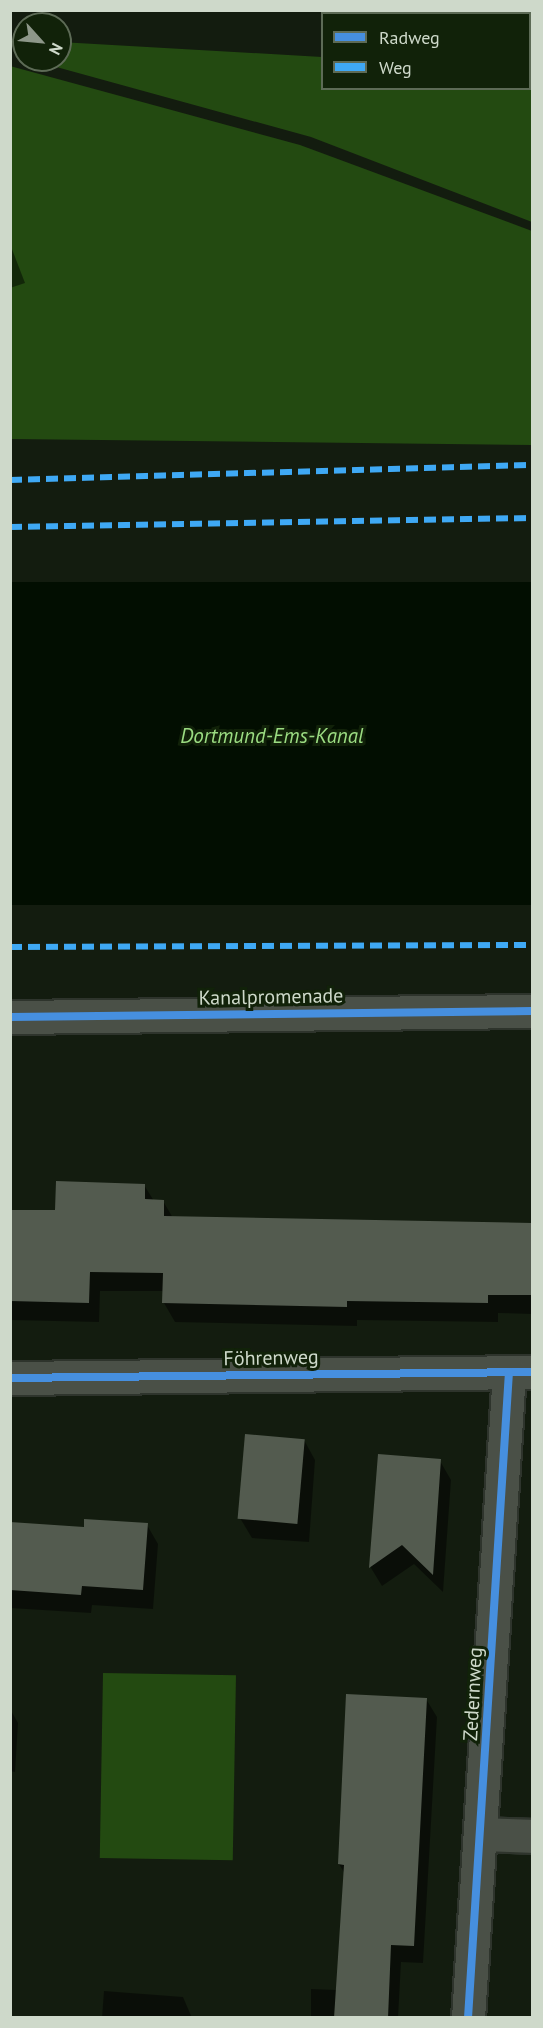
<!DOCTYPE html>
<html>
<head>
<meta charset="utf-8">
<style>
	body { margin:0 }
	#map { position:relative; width:543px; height:2028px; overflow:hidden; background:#131c0f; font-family:"PT Sans",sans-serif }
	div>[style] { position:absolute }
	.green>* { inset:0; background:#234a11; transform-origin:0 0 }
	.water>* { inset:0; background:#020e01; transform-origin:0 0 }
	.shadow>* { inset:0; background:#0007 }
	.building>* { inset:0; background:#535b4f; transform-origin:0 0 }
	.roads { filter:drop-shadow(2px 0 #2e342c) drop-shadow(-2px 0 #2e342c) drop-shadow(0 2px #2e342c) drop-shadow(0 -2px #2e342c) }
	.minor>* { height:33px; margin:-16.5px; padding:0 16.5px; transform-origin:16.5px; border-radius:16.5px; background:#4a5047 }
	.quiet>* { height:6px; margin-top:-3px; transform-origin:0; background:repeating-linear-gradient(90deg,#3fa9f5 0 12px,transparent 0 18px) }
	.cycleway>* { height:8px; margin:-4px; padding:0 4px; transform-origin:4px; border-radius:4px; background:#468fdf }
	span { translate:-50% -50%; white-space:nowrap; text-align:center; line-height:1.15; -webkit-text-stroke:6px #112209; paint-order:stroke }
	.street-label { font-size:20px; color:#ced9ca }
	.water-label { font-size:21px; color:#9bdc82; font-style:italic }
	.frame { position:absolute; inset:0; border:12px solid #ced9ca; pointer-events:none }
	.legend { position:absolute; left:321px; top:12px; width:210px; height:78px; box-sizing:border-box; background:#112209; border:2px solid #5d6b56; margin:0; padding:8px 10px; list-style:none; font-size:18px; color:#ced9ca }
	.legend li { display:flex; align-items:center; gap:12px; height:30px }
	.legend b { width:30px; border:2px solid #5d6b56 }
	.north { position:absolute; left:12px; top:12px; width:60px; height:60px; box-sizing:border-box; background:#112209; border:2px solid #5d6b56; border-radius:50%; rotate:117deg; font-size:16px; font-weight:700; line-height:24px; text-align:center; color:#ced9ca }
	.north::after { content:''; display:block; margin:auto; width:21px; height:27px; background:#8d9789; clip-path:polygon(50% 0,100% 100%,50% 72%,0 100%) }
</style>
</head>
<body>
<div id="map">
	<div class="green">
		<i style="clip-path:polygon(60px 42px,322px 57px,322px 88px,530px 88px,532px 70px,532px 222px,311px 137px,31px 60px,60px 60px)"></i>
		<i style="clip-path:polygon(10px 66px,300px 145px,532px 231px,532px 445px,11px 439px)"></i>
		<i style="left:103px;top:1673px;width:133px;height:185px;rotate:1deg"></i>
	</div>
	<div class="water">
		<i style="left:11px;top:582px;width:521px;height:323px"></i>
	</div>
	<div class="shadow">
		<i style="clip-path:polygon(10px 244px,25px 283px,10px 288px)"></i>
		<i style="clip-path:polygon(144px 1185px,154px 1201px,163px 1201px,173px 1218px,532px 1225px,532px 1314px,498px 1313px,498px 1322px,357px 1320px,357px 1326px,175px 1322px,164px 1303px,164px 1291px,100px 1291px,99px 1322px,10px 1320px,10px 1220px,57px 1212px)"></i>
		<i style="clip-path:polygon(304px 1440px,315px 1460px,309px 1542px,252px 1538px,240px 1518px)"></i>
		<i style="clip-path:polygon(379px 1456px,440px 1461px,451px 1480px,443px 1592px,414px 1564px,382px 1586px,371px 1568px)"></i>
		<i style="clip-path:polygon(10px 1523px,85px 1528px,147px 1525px,158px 1544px,153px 1609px,92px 1605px,91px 1613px,10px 1608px)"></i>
		<i style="clip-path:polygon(426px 1699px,437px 1717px,423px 1963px,401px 1962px,398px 2018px,311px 2018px,311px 1989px,337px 1990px,345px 1874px,339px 1864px)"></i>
		<i style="clip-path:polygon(10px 1709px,18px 1723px,15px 1772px,10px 1771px)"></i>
		<i style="clip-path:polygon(104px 1991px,183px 1997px,192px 2018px,102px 2018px)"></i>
	</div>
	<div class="building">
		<i style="clip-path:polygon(56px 1181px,145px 1184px,145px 1199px,164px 1200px,164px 1216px,532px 1223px,532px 1295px,488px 1295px,488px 1303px,347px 1301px,347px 1307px,162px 1303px,163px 1273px,90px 1272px,89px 1303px,10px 1301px,10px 1210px,55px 1210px)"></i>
		<i style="left:245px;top:1434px;width:60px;height:85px;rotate:5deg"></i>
		<i style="clip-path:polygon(378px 1454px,441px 1459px,433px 1575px,402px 1545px,369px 1568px)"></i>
		<i style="clip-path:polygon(84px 1519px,148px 1523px,143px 1590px,82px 1586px,81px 1595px,10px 1590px,10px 1522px,84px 1527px)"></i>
		<i style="clip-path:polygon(346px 1694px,427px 1698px,414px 1946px,391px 1945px,388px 2018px,334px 2018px,344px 1865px,338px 1864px)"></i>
	</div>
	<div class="roads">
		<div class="minor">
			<i style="left:10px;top:1017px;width:522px;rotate:-0.66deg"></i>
			<i style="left:10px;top:1378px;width:522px;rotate:-0.66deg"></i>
			<i style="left:481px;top:1834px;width:51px;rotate:2.2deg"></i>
			<i style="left:468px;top:2018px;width:647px;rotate:-86.37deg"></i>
		</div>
	</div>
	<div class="quiet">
		<i style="left:10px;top:480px;width:519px;rotate:-1.66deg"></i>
		<i style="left:10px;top:527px;width:522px;rotate:-0.99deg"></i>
		<i style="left:10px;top:947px;width:522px;rotate:-0.22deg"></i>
	</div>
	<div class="cycleway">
		<i style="left:10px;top:1017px;width:522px;rotate:-0.66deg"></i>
		<i style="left:10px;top:1378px;width:522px;rotate:-0.66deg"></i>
		<i style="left:468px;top:2018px;width:647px;rotate:-86.37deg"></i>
	</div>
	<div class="street-label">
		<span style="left:271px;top:997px;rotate:-1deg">Kanalpromenade</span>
		<span style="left:271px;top:1358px;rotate:-1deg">Föhrenweg</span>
		<span style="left:473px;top:1694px;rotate:-87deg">Zedernweg</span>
	</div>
	<div class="water-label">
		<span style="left:272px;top:736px">Dortmund-Ems-Kanal</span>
	</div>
	<div class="frame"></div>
	<ul class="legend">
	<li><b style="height:8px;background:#468fdf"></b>Radweg</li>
	<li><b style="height:8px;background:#3fa9f5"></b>Weg</li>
	</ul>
	<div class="north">N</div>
</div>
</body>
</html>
